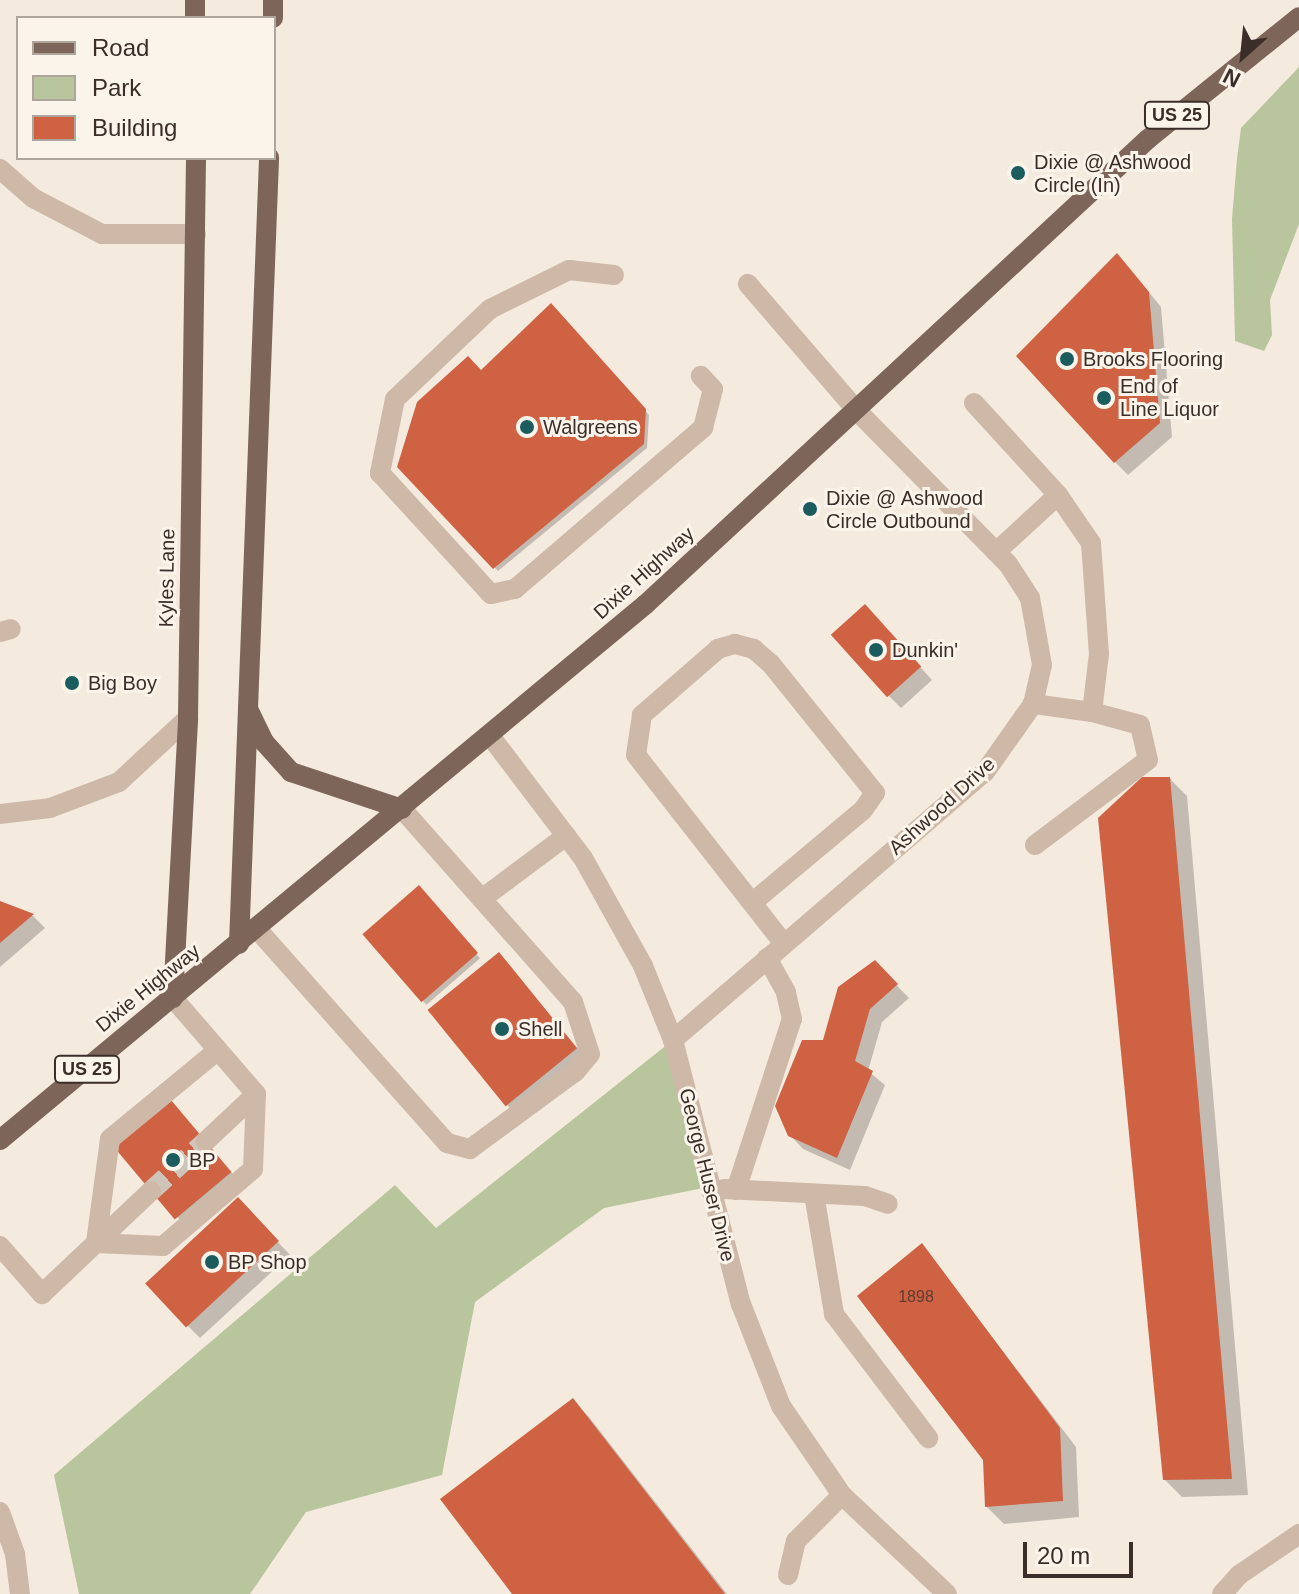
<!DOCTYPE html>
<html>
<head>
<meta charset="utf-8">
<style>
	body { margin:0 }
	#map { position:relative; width:1299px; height:1594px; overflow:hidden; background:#f4eade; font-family:Helvetica,sans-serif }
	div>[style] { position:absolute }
	.green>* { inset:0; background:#b8c59d }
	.shadow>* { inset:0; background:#0003; transform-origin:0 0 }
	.building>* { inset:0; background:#ce6243; transform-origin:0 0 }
	.minor-tunnel>* { height:20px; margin-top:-10px; transform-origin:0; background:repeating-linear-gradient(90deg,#cfc4ba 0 20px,transparent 0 30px) }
	.minor>* { height:20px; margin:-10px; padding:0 10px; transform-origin:10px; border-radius:10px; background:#ceb9a9 }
	.major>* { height:20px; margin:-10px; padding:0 10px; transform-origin:10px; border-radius:10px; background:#7d6559 }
	.dots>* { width:22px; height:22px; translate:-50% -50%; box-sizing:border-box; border:4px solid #fbf4eb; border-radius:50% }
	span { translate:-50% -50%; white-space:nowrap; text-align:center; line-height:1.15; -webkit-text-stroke:6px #fbf4eb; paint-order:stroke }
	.number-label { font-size:16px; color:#603b30 }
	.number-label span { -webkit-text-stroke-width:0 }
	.shield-label span { padding:2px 6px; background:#fbf4eb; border:2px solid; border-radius:6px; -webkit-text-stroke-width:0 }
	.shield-label { font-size:18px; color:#3b2e29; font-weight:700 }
	.poi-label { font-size:20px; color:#3b2e29 }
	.left { translate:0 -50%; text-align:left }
	.street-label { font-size:20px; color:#3b2e29 }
	.legend { position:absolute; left:16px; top:16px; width:260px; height:144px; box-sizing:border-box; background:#fbf4eb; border:2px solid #aea59d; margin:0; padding:10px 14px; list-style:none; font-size:24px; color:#3b2e29 }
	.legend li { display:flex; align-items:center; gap:16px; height:40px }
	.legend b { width:40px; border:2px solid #aea59d }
	.north { position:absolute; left:1203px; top:16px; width:80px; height:80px; -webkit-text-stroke:6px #fbf4eb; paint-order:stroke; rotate:207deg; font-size:22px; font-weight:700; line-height:32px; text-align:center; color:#3b2e29 }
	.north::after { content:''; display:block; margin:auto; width:28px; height:36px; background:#3b2e29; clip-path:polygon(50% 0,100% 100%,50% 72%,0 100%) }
	.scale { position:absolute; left:1023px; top:1542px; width:110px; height:36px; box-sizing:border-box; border:4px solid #3b2e29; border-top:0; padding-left:10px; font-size:24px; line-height:28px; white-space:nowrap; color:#3b2e29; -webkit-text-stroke:6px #fbf4eb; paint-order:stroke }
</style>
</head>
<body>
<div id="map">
	<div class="green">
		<i style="clip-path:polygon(1299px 67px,1299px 224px,1270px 300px,1272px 335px,1264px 351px,1235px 341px,1232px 219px,1237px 159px,1241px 128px)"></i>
		<i style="clip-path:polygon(673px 1040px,708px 1187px,604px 1208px,475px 1302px,442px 1475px,306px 1512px,250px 1594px,79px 1594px,54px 1475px,395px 1185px,436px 1228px)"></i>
	</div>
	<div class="shadow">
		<i style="clip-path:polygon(1130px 269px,1161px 307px,1172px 437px,1128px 475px,1115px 462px)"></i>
		<i style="clip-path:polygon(551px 306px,649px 415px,647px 448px,498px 571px,399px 467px,481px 372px)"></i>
		<i style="clip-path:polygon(878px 620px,932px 680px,901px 708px,888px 695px)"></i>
		<i style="clip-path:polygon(1170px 779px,1187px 796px,1248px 1495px,1182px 1497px,1165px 1480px)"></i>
		<i style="left:419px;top:888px;width:93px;height:71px;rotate:49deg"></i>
		<i style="clip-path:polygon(0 904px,33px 916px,45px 928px,0 967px)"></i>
		<i style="clip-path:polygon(499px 954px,589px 1062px,520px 1118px,507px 1105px)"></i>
		<i style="clip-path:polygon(875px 963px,909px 998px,882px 1022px,868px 1071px,885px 1085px,850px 1170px,803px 1149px,790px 1135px,824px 1041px)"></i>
		<i style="left:171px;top:1103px;width:96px;height:70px;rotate:49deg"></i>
		<i style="clip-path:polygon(251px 1213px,290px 1255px,200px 1338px,187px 1325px)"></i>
		<i style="clip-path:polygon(922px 1245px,1076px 1447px,1079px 1517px,1004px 1524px,987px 1507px,985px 1460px)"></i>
		<i style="clip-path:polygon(572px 1400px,589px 1417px,727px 1594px,515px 1594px)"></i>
	</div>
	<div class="building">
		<i style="clip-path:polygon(1117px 253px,1149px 292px,1160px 423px,1114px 463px,1016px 356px)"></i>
		<i style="clip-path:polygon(551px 303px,646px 409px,644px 444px,493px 569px,397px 467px,417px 402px,468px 356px,481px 370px)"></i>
		<i style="left:865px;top:604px;width:84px;height:46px;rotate:48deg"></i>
		<i style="clip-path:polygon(1142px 777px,1170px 777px,1232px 1479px,1163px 1480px,1098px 818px)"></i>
		<i style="left:419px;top:885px;width:90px;height:75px;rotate:49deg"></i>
		<i style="clip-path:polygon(0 901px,34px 914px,0 943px)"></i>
		<i style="left:499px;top:952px;width:124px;height:92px;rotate:51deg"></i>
		<i style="clip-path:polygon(875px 960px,898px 984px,870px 1009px,855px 1061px,873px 1071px,837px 1158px,788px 1136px,775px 1106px,802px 1040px,823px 1040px,838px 987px)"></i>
		<i style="left:171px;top:1100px;width:94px;height:74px;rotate:50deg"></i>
		<i style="left:238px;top:1197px;width:60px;height:127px;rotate:47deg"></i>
		<i style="clip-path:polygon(922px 1243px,1060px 1428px,1063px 1501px,985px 1507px,983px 1460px,857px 1296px)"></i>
		<i style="clip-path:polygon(573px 1398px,725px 1594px,512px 1594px,440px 1499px)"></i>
	</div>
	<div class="minor-tunnel">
		<i style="left:151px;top:1191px;width:74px;rotate:-42.3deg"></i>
	</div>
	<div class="minor">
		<i style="left:0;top:169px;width:44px;rotate:41.3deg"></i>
		<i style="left:33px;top:198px;width:78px;rotate:27.6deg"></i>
		<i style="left:102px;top:234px;width:94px"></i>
		<i style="left:614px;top:275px;width:45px;rotate:-173.7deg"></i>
		<i style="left:569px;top:270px;width:88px;rotate:153.7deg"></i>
		<i style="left:490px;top:309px;width:131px;rotate:136.5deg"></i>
		<i style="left:395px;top:399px;width:76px;rotate:101.5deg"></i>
		<i style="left:380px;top:473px;width:164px;rotate:47.5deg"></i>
		<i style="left:491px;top:594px;width:25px;rotate:-12deg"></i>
		<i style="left:515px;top:589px;width:248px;rotate:-40.6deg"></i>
		<i style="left:703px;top:428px;width:40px;rotate:-75.6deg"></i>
		<i style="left:713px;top:389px;width:18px;rotate:-133deg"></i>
		<i style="left:974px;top:403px;width:125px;rotate:47.6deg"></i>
		<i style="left:996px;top:552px;width:84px;rotate:-42.6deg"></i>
		<i style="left:1058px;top:495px;width:58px;rotate:55.5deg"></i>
		<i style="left:1091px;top:543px;width:111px;rotate:85.9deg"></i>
		<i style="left:1099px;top:654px;width:58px;rotate:96.9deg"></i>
		<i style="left:1092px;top:712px;width:60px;rotate:-172.3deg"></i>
		<i style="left:0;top:632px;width:11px;rotate:-15deg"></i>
		<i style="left:491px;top:737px;width:152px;rotate:52.8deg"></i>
		<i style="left:583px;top:858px;width:124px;rotate:60.9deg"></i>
		<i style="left:643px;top:966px;width:80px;rotate:67.9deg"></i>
		<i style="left:673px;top:1040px;width:273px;rotate:75.6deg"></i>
		<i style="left:741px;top:1304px;width:110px;rotate:68.6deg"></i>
		<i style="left:781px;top:1406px;width:108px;rotate:55.6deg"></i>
		<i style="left:842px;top:1495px;width:144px;rotate:43.3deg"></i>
		<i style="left:0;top:814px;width:50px;rotate:-6.8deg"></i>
		<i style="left:50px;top:808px;width:74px;rotate:-20.6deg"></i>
		<i style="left:119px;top:782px;width:94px;rotate:-42.8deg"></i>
		<i style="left:1035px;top:845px;width:141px;rotate:-37deg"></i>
		<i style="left:1148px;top:760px;width:36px;rotate:-103deg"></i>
		<i style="left:1140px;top:725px;width:50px;rotate:-164.8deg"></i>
		<i style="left:483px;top:898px;width:104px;rotate:-36.8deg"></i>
		<i style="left:753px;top:902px;width:143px;rotate:-39.9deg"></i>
		<i style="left:863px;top:810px;width:21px;rotate:-55deg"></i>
		<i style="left:875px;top:793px;width:166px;rotate:-128.9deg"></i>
		<i style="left:771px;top:664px;width:23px;rotate:-139deg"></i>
		<i style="left:754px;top:649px;width:20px;rotate:-165deg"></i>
		<i style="left:735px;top:644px;width:18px;rotate:164deg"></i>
		<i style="left:718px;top:649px;width:101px;rotate:139deg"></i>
		<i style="left:642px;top:715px;width:40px;rotate:98.5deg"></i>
		<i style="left:636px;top:755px;width:240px;rotate:51.9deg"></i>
		<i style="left:257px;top:929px;width:286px;rotate:48.4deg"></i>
		<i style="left:447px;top:1143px;width:24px;rotate:15deg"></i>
		<i style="left:470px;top:1149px;width:130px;rotate:-36.3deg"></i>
		<i style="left:575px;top:1072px;width:23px;rotate:-50deg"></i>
		<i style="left:590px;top:1054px;width:55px;rotate:-108.1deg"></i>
		<i style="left:573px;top:1002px;width:258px;rotate:-131.5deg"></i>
		<i style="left:173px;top:998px;width:127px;rotate:49.2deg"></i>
		<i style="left:256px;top:1094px;width:69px;rotate:136.8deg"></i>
		<i style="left:673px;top:1040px;width:411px;rotate:-40.7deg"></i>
		<i style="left:985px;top:772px;width:83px;rotate:-54.8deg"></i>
		<i style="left:1033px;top:704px;width:40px;rotate:-77deg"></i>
		<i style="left:1042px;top:665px;width:68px;rotate:-100.2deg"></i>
		<i style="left:1030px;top:598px;width:40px;rotate:-122.9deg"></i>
		<i style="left:1008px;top:564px;width:214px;rotate:-134.6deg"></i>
		<i style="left:858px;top:412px;width:169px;rotate:-130.7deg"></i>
		<i style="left:218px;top:1050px;width:140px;rotate:140.5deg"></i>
		<i style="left:110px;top:1139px;width:105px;rotate:97.7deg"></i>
		<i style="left:96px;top:1243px;width:67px;rotate:2.6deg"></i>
		<i style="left:163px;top:1246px;width:118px;rotate:-40.5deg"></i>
		<i style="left:253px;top:1169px;width:75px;rotate:-87.7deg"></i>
		<i style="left:724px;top:1189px;width:141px;rotate:2.8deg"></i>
		<i style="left:865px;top:1196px;width:24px;rotate:19deg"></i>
		<i style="left:736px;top:1190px;width:180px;rotate:-71.9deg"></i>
		<i style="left:792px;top:1019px;width:28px;rotate:-103deg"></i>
		<i style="left:786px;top:992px;width:39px;rotate:-119deg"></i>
		<i style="left:814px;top:1194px;width:122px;rotate:80.5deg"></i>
		<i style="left:834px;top:1314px;width:156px;rotate:52.8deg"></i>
		<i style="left:0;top:1246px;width:64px;rotate:48.8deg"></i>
		<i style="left:42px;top:1294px;width:150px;rotate:-43.4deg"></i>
		<i style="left:0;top:1512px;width:45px;rotate:70.3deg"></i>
		<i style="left:15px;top:1554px;width:40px;rotate:82.9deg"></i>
		<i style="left:788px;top:1575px;width:35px;rotate:-77deg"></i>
		<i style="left:796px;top:1541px;width:65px;rotate:-45deg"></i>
		<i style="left:1222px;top:1594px;width:25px;rotate:-48deg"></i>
		<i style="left:1239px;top:1575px;width:73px;rotate:-34.3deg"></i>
	</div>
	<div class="major">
		<i style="left:195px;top:0;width:18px;rotate:90deg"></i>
		<i style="left:273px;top:18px;width:18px;rotate:-90deg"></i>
		<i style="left:249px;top:711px;width:34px;rotate:64deg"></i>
		<i style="left:264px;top:742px;width:40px;rotate:48deg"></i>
		<i style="left:291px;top:772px;width:117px;rotate:18.4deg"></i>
		<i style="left:239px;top:944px;width:787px;rotate:-87.81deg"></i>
		<i style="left:173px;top:998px;width:280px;rotate:-86.9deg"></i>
		<i style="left:188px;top:718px;width:560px;rotate:-89.18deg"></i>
		<i style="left:0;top:1140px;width:839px;rotate:-39.68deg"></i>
		<i style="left:646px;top:604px;width:684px;rotate:-42.81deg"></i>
		<i style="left:1148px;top:139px;width:194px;rotate:-38.9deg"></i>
	</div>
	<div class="dots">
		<i style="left:1018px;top:173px;background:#1b5c5f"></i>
		<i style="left:1067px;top:359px;background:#1b5c5f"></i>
		<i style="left:1104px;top:398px;background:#1b5c5f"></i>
		<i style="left:527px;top:427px;background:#1b5c5f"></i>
		<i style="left:810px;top:509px;background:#1b5c5f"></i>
		<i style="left:876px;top:650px;background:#1b5c5f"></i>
		<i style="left:72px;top:683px;background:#1b5c5f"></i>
		<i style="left:502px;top:1029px;background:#1b5c5f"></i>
		<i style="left:173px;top:1160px;background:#1b5c5f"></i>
		<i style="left:212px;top:1262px;background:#1b5c5f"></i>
	</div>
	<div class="number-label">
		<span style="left:916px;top:1297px">1898</span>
	</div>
	<div class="shield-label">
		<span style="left:1177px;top:115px">US 25</span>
		<span style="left:87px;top:1069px">US 25</span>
	</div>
	<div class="poi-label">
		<span class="left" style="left:1034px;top:174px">Dixie @ Ashwood<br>Circle (In)</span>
		<span class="left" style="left:1083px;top:359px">Brooks Flooring</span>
		<span class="left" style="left:1120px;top:398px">End of<br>Line Liquor</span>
		<span class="left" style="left:543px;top:427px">Walgreens</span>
		<span class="left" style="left:826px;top:510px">Dixie @ Ashwood<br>Circle Outbound</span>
		<span class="left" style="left:892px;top:650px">Dunkin'</span>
		<span class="left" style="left:88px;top:683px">Big Boy</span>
		<span class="left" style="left:518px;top:1029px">Shell</span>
		<span class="left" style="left:189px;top:1160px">BP</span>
		<span class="left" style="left:228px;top:1262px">BP Shop</span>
	</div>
	<div class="street-label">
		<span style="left:644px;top:573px;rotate:-42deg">Dixie Highway</span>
		<span style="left:167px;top:578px;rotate:-89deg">Kyles Lane</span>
		<span style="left:942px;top:806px;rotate:-42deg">Ashwood Drive</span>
		<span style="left:148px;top:988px;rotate:-39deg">Dixie Highway</span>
		<span style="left:707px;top:1175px;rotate:76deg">George Huser Drive</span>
	</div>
	<ul class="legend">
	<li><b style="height:10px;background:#7d6559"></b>Road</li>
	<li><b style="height:22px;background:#b8c59d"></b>Park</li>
	<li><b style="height:22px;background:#ce6243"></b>Building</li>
	</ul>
	<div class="north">N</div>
	<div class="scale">20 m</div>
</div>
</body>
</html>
